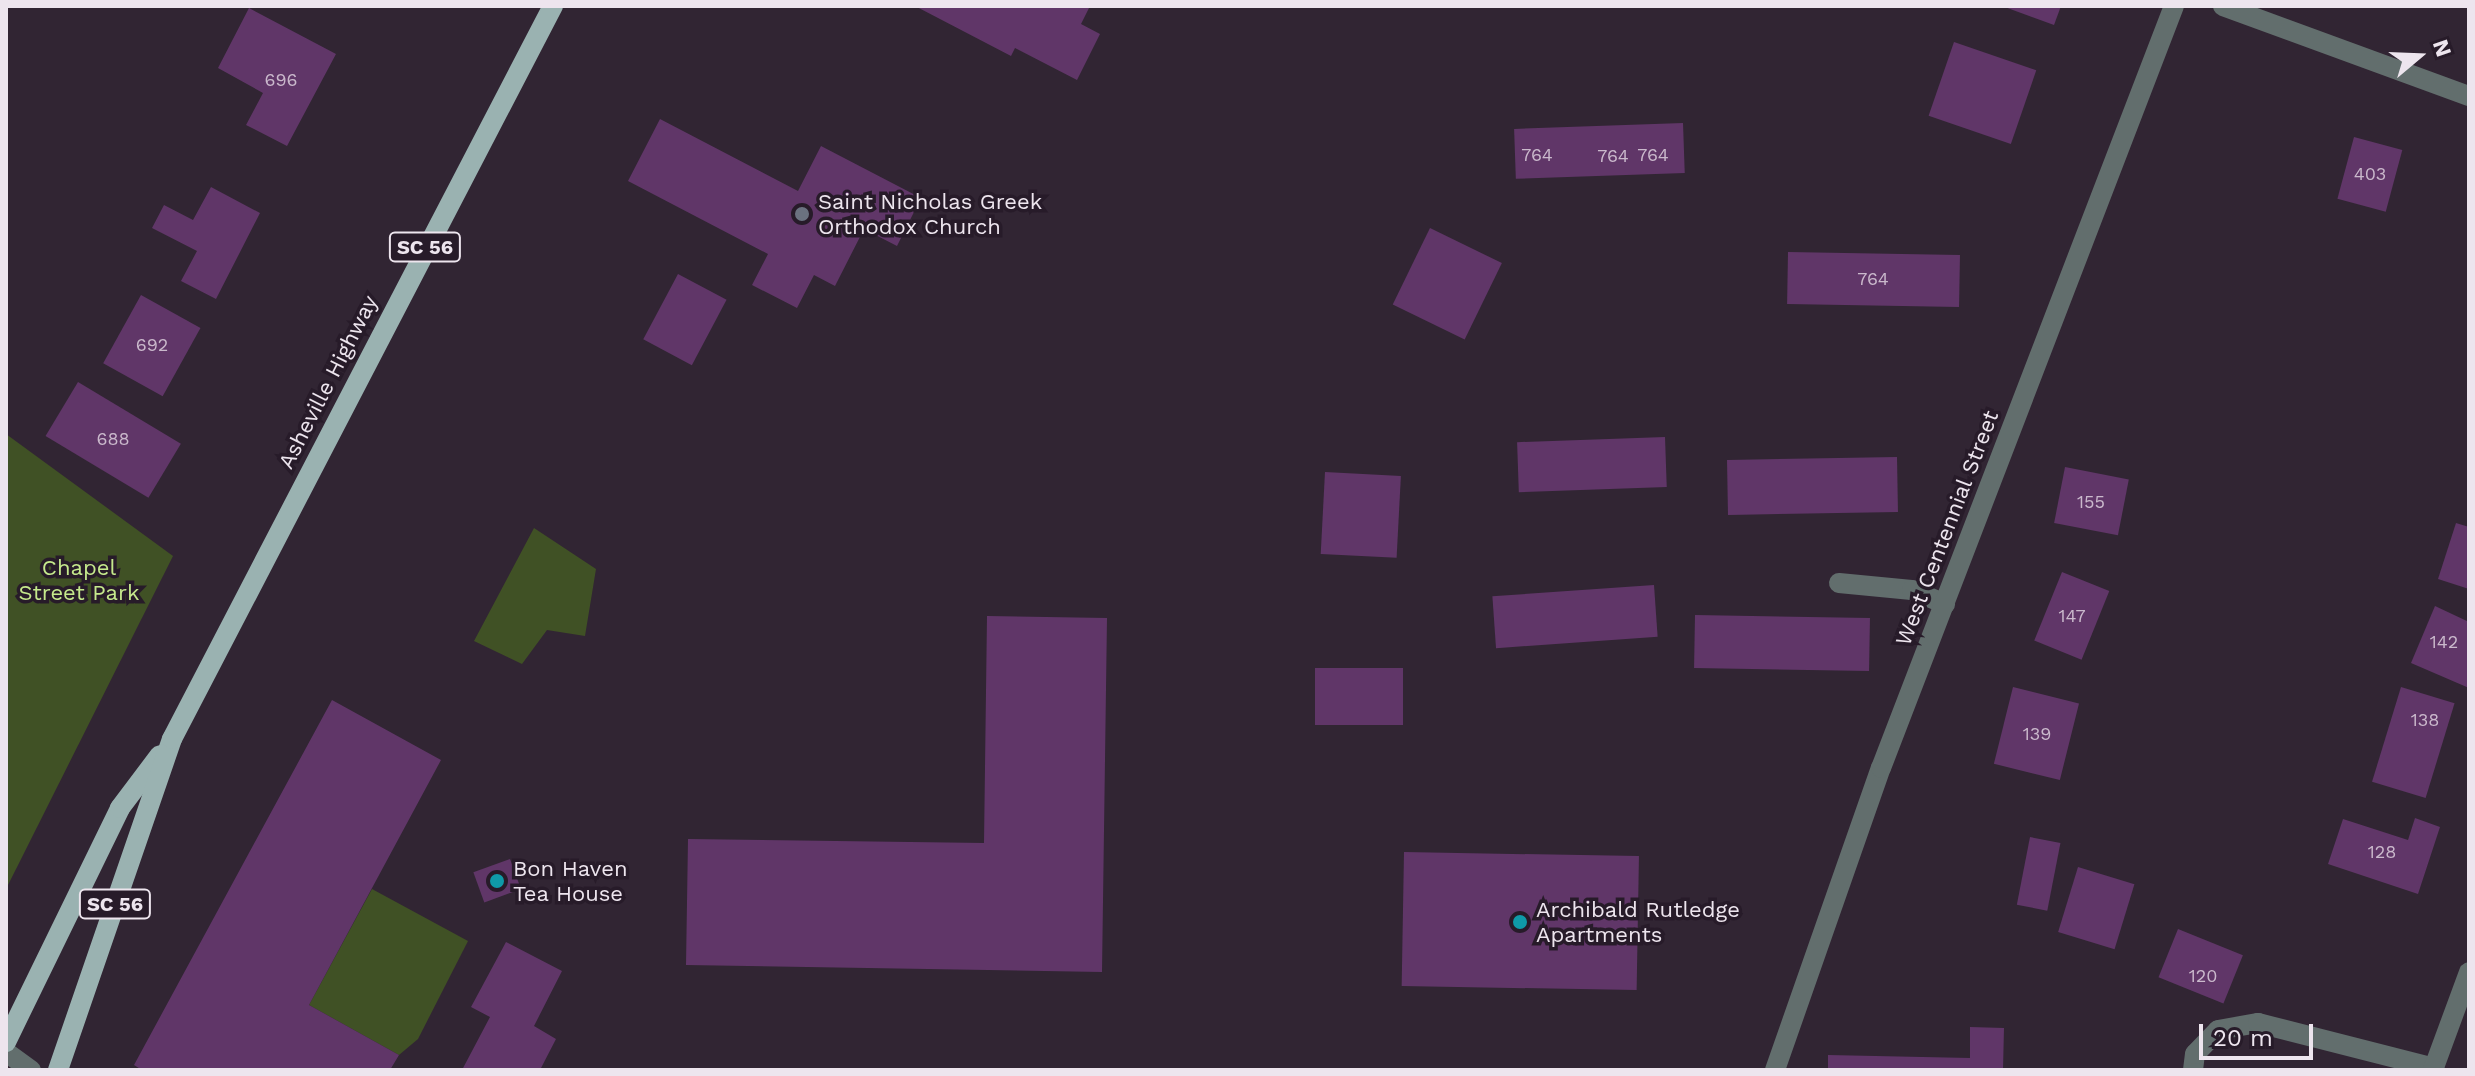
<!DOCTYPE html>
<html>
<head>
<meta charset="utf-8">
<style>
	body { margin:0 }
	#map { position:relative; width:2475px; height:1076px; overflow:hidden; background:#312533; font-family:"Work Sans",sans-serif }
	div>[style] { position:absolute }
	.green>* { inset:0; background:#405125 }
	.building>* { inset:0; background:#603668; transform-origin:0 0 }
	.lane>* { height:20px; margin:-10px; padding:0 10px; transform-origin:10px; border-radius:10px; background:#626e6d }
	.street>* { height:20px; margin:-10px; padding:0 10px; transform-origin:10px; border-radius:10px; background:#626e6d }
	.primary>* { height:20px; margin:-10px; padding:0 10px; transform-origin:10px; border-radius:10px; background:#9ab2b1 }
	.dots>* { width:22px; height:22px; translate:-50% -50%; box-sizing:border-box; border:4px solid #271b29; border-radius:50% }
	span { translate:-50% -50%; white-space:nowrap; text-align:center; line-height:1.15; -webkit-text-stroke:7px #271b29; paint-order:stroke }
	.number-label { font-size:18px; color:#cab9cc }
	.number-label span { -webkit-text-stroke-width:0 }
	.shield-label span { padding:2px 6px; background:#271b29; border:2px solid; border-radius:6px; -webkit-text-stroke-width:0 }
	.shield-label { font-size:20px; color:#ede5ee; font-weight:700 }
	.poi-label { font-size:22px; color:#ede5ee }
	.left { translate:0 -50%; text-align:left }
	.street-label { font-size:22px; color:#ede5ee }
	.park-label { font-size:22px; color:#c5e98c }
	.frame { position:absolute; inset:0; border:8px solid #ede5ee; pointer-events:none }
	.north { position:absolute; left:2379px; top:16px; width:80px; height:80px; -webkit-text-stroke:6px #271b29; paint-order:stroke; rotate:71deg; font-size:22px; font-weight:700; line-height:32px; text-align:center; color:#ede5ee }
	.north::after { content:''; display:block; margin:auto; width:28px; height:36px; background:#ede5ee; clip-path:polygon(50% 0,100% 100%,50% 72%,0 100%) }
	.scale { position:absolute; left:2199px; top:1024px; width:114px; height:36px; box-sizing:border-box; border:4px solid #ede5ee; border-top:0; padding-left:10px; font-size:24px; line-height:28px; white-space:nowrap; color:#ede5ee; -webkit-text-stroke:6px #271b29; paint-order:stroke }
</style>
</head>
<body>
<div id="map">
	<div class="green">
		<i style="clip-path:polygon(6px 434px,173px 556px,6px 889px)"></i>
		<i style="clip-path:polygon(534px 528px,596px 569px,585px 636px,547px 630px,522px 664px,474px 641px)"></i>
		<i style="clip-path:polygon(372px 889px,468px 941px,418px 1039px,399px 1055px,309px 1005px)"></i>
	</div>
	<div class="building">
		<i style="clip-path:polygon(915px 6px,1090px 6px,1081px 24px,1100px 34px,1077px 80px,1015px 48px,1011px 56px)"></i>
		<i style="clip-path:polygon(2002px 6px,2061px 6px,2054px 25px)"></i>
		<i style="clip-path:polygon(249px 8px,336px 54px,287px 146px,246px 125px,263px 93px,218px 68px)"></i>
		<i style="left:1954px;top:42px;width:87px;height:78px;rotate:19deg"></i>
		<i style="clip-path:polygon(660px 119px,798px 191px,821px 146px,921px 198px,897px 246px,864px 229px,835px 286px,814px 275px,797px 308px,752px 285px,768px 254px,628px 181px)"></i>
		<i style="left:1683px;top:123px;width:50px;height:169px;rotate:88deg"></i>
		<i style="left:2354px;top:137px;width:50px;height:64px;rotate:15deg"></i>
		<i style="clip-path:polygon(211px 187px,260px 213px,216px 299px,181px 281px,197px 251px,152px 228px,164px 205px,193px 220px)"></i>
		<i style="left:1430px;top:228px;width:80px;height:85px;rotate:26deg"></i>
		<i style="left:1788px;top:252px;width:172px;height:52px;rotate:1deg"></i>
		<i style="left:678px;top:274px;width:55px;height:74px;rotate:28deg"></i>
		<i style="left:141px;top:295px;width:68px;height:78px;rotate:29deg"></i>
		<i style="left:78px;top:382px;width:120px;height:63px;rotate:31deg"></i>
		<i style="left:1665px;top:437px;width:50px;height:148px;rotate:88deg"></i>
		<i style="left:1897px;top:457px;width:55px;height:170px;rotate:89deg"></i>
		<i style="left:2065px;top:467px;width:65px;height:57px;rotate:11deg"></i>
		<i style="left:1325px;top:472px;width:76px;height:82px;rotate:3deg"></i>
		<i style="clip-path:polygon(2456px 523px,2469px 527px,2469px 589px,2438px 579px)"></i>
		<i style="left:2062px;top:572px;width:51px;height:74px;rotate:22deg"></i>
		<i style="left:1654px;top:585px;width:52px;height:162px;rotate:86deg"></i>
		<i style="clip-path:polygon(2435px 606px,2469px 622px,2469px 688px,2411px 663px)"></i>
		<i style="left:1695px;top:615px;width:175px;height:53px;rotate:1deg"></i>
		<i style="clip-path:polygon(987px 616px,1107px 618px,1102px 972px,686px 965px,688px 839px,984px 843px)"></i>
		<i style="left:1403px;top:668px;width:57px;height:88px;rotate:90deg"></i>
		<i style="left:2013px;top:687px;width:68px;height:79px;rotate:14deg"></i>
		<i style="left:2401px;top:687px;width:56px;height:99px;rotate:17deg"></i>
		<i style="clip-path:polygon(332px 700px,441px 760px,309px 1005px,399px 1055px,390px 1070px,142px 1070px,134px 1065px)"></i>
		<i style="clip-path:polygon(2415px 818px,2440px 827px,2418px 894px,2328px 864px,2343px 819px,2408px 840px)"></i>
		<i style="left:2030px;top:837px;width:31px;height:69px;rotate:11deg"></i>
		<i style="left:1404px;top:852px;width:235px;height:134px;rotate:1deg"></i>
		<i style="left:510px;top:859px;width:32px;height:39px;rotate:70deg"></i>
		<i style="left:2078px;top:867px;width:59px;height:68px;rotate:17deg"></i>
		<i style="left:2178px;top:929px;width:70px;height:52px;rotate:22deg"></i>
		<i style="clip-path:polygon(506px 942px,562px 971px,534px 1026px,556px 1039px,540px 1070px,462px 1070px,490px 1017px,471px 1007px)"></i>
		<i style="clip-path:polygon(1970px 1027px,2004px 1028px,2003px 1070px,1828px 1070px,1828px 1055px,1970px 1058px)"></i>
	</div>
	<div class="lane">
		<i style="left:1839px;top:583px;width:73px;rotate:5.5deg"></i>
		<i style="left:1912px;top:590px;width:36px;rotate:23deg"></i>
		<i style="left:2193px;top:1070px;width:16px;rotate:-83deg"></i>
		<i style="left:2195px;top:1054px;width:33px;rotate:-46deg"></i>
		<i style="left:2218px;top:1030px;width:41px;rotate:-9.9deg"></i>
		<i style="left:2258px;top:1023px;width:182px;rotate:14.3deg"></i>
	</div>
	<div class="street">
		<i style="left:2223px;top:6px;width:262px;rotate:20.1deg"></i>
		<i style="left:6px;top:1052px;width:31px;rotate:36deg"></i>
		<i style="left:1775px;top:1070px;width:320px;rotate:-70.7deg"></i>
		<i style="left:1881px;top:768px;width:816px;rotate:-68.97deg"></i>
		<i style="left:2433px;top:1070px;width:104px;rotate:-69.8deg"></i>
	</div>
	<div class="primary">
		<i style="left:6px;top:1042px;width:260px;rotate:-64deg"></i>
		<i style="left:120px;top:808px;width:66px;rotate:-53deg"></i>
		<i style="left:58px;top:1070px;width:350px;rotate:-71deg"></i>
		<i style="left:172px;top:739px;width:826px;rotate:-62.54deg"></i>
	</div>
	<div class="dots">
		<i style="left:802px;top:214px;background:#6b7280"></i>
		<i style="left:497px;top:881px;background:#0f9aa8"></i>
		<i style="left:1520px;top:922px;background:#0f9aa8"></i>
	</div>
	<div class="number-label">
		<span style="left:281px;top:80px">696</span>
		<span style="left:1537px;top:155px">764</span>
		<span style="left:1653px;top:155px">764</span>
		<span style="left:1613px;top:156px">764</span>
		<span style="left:2370px;top:174px">403</span>
		<span style="left:1873px;top:279px">764</span>
		<span style="left:152px;top:345px">692</span>
		<span style="left:113px;top:439px">688</span>
		<span style="left:2091px;top:502px">155</span>
		<span style="left:2072px;top:616px">147</span>
		<span style="left:2444px;top:642px">142</span>
		<span style="left:2425px;top:720px">138</span>
		<span style="left:2037px;top:734px">139</span>
		<span style="left:2382px;top:852px">128</span>
		<span style="left:2203px;top:976px">120</span>
	</div>
	<div class="shield-label">
		<span style="left:425px;top:247px">SC 56</span>
		<span style="left:115px;top:904px">SC 56</span>
	</div>
	<div class="poi-label">
		<span class="left" style="left:818px;top:214px">Saint Nicholas Greek<br>Orthodox Church</span>
		<span class="left" style="left:513px;top:881px">Bon Haven<br>Tea House</span>
		<span class="left" style="left:1536px;top:922px">Archibald Rutledge<br>Apartments</span>
	</div>
	<div class="street-label">
		<span style="left:328px;top:382px;rotate:-63deg">Asheville Highway</span>
		<span style="left:1947px;top:528px;rotate:-69deg">West Centennial Street</span>
	</div>
	<div class="park-label">
		<span style="left:79px;top:580px">Chapel<br>Street Park</span>
	</div>
	<div class="frame"></div>
	<div class="north">N</div>
	<div class="scale">20 m</div>
</div>
</body>
</html>
